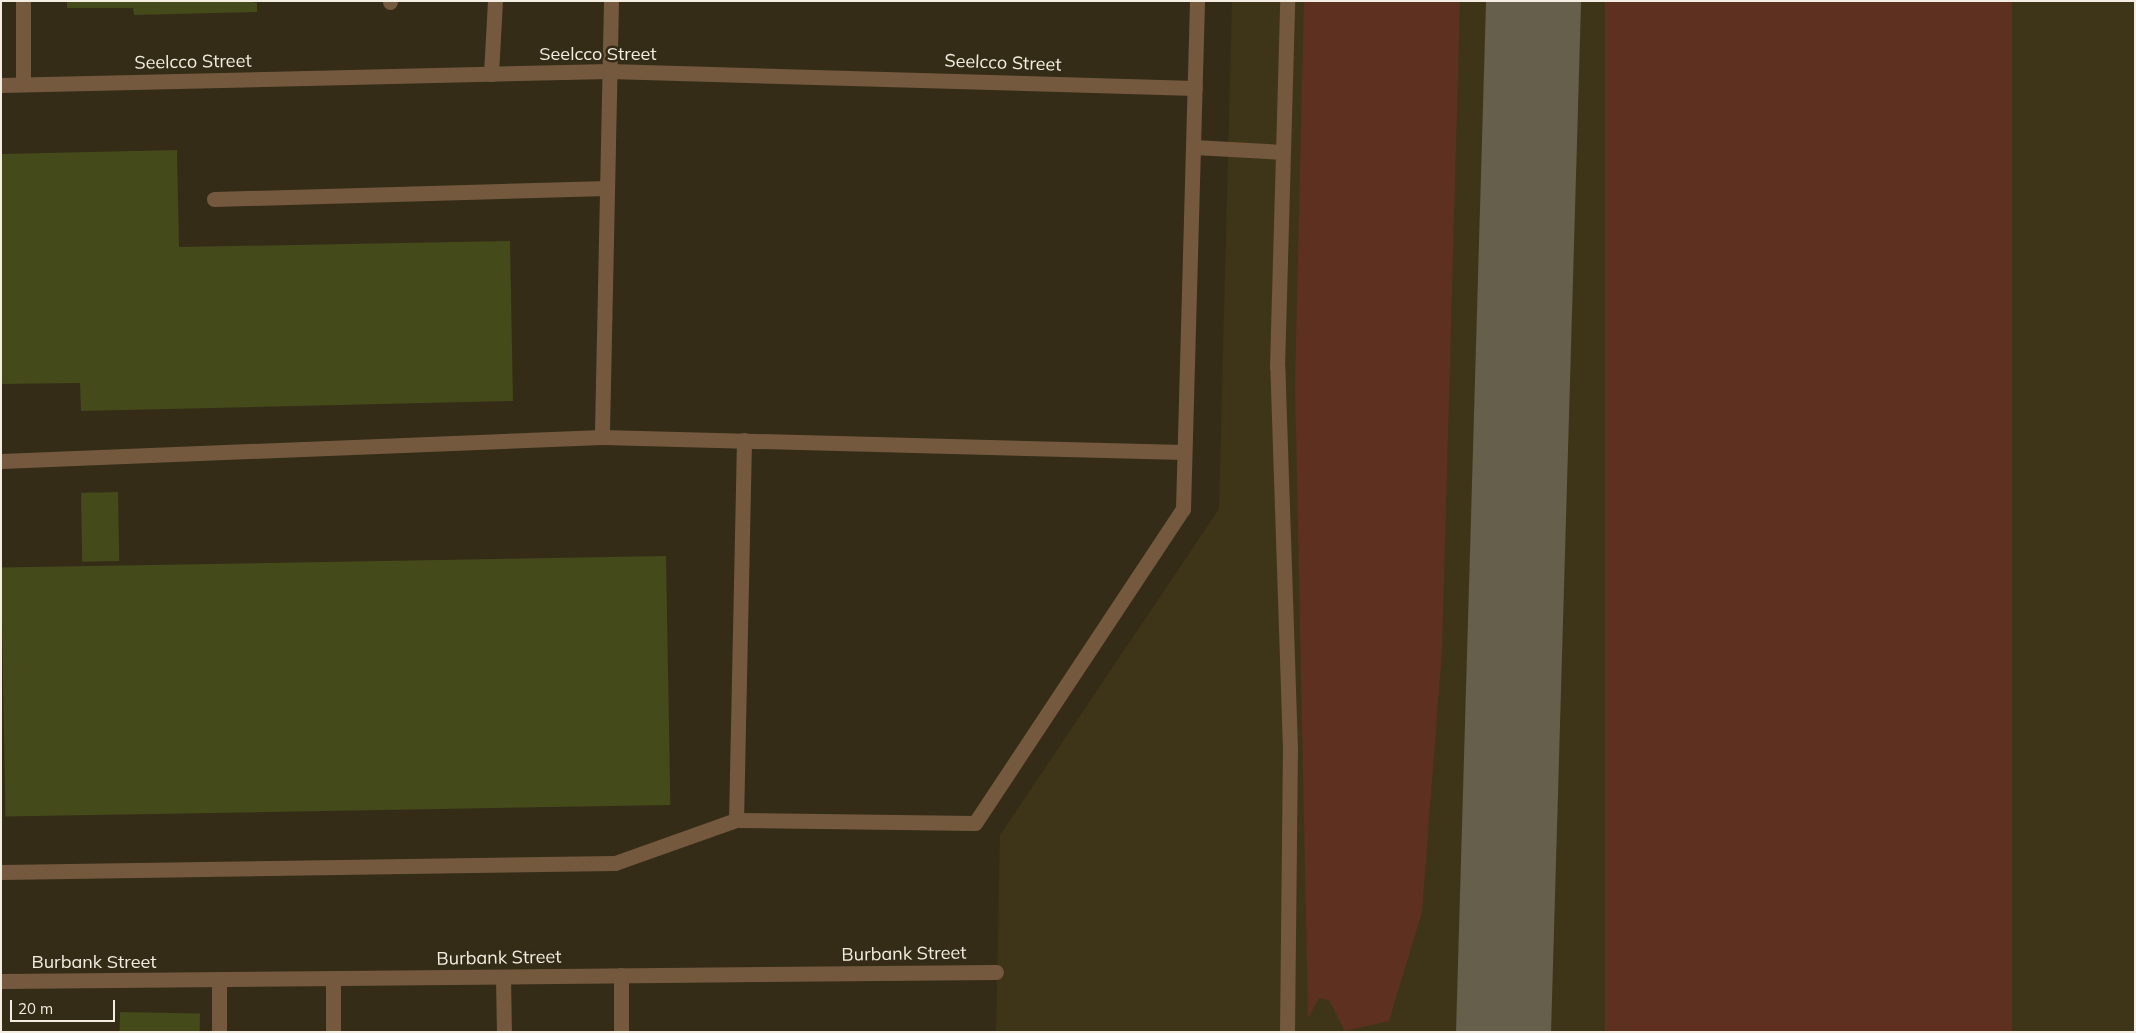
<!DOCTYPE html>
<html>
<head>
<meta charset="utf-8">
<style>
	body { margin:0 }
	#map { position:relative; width:2136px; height:1033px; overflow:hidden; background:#342c17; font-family:Mulish,sans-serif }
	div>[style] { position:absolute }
	.built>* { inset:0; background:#3e3518 }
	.green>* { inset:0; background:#5d3020; transform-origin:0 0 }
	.taxiway>* { height:95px; margin:-47.5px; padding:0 47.5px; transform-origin:47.5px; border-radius:47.5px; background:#665f4c }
	.building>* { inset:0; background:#444a1a; transform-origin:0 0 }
	.service>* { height:15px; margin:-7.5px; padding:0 7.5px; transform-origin:7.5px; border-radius:7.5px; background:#74593f }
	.minor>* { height:15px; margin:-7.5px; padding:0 7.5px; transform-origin:7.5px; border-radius:7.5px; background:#74593f }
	span { translate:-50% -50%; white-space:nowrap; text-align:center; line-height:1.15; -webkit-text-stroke:5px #342c17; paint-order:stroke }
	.street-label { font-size:18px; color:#f3eee1 }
	.frame { position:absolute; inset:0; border:2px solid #f3eee1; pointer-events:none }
	.scale { position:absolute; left:10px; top:1000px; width:105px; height:22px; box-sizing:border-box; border:2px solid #f3eee1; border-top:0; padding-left:6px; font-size:15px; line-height:18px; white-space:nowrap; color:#f3eee1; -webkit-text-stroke:4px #342c17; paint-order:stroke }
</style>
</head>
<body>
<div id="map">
	<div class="built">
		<i style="clip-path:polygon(1232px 1px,2135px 1px,2135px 1032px,996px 1032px,1000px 835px,1219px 509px)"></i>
	</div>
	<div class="green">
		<i style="clip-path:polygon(1304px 1px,1460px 1px,1442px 651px,1422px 912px,1389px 1021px,1345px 1031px,1329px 1000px,1319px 998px,1308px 1018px,1295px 382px)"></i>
		<i style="left:1605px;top:1px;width:407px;height:1031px"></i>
	</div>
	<div class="taxiway">
		<i style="left:1503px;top:1032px;width:1031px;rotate:-88.33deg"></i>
	</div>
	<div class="building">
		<i style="clip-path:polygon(67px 1px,250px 1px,257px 3px,257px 12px,134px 15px,133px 8px,67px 8px)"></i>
		<i style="clip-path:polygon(177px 150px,179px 247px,510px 241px,513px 401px,81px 411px,80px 383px,1px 384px,1px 154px)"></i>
		<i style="left:118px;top:492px;width:69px;height:37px;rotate:89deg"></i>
		<i style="left:666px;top:556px;width:249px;height:665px;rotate:89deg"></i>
		<i style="left:120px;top:1012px;width:80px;height:20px;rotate:1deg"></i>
	</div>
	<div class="service">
		<i style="left:611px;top:1px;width:436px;rotate:91.2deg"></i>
		<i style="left:602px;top:437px;width:582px;rotate:1.48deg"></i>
		<i style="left:390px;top:2px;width:1px;rotate:-90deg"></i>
		<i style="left:491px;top:74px;width:73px;rotate:-86.9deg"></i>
		<i style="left:23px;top:84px;width:83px;rotate:-90deg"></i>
		<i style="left:1194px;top:147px;width:89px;rotate:3.2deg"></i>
		<i style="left:214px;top:199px;width:393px;rotate:-1.6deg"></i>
		<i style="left:744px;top:440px;width:380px;rotate:91.2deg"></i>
		<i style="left:736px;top:820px;width:239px;rotate:0.7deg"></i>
		<i style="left:975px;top:823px;width:377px;rotate:-56.5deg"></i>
		<i style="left:1183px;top:509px;width:508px;rotate:-88.42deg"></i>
		<i style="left:1px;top:461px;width:601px;rotate:-2.29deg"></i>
		<i style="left:1px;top:872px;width:614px;rotate:-0.84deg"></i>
		<i style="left:615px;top:863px;width:128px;rotate:-19.6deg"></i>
		<i style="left:621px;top:975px;width:57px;rotate:90deg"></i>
		<i style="left:503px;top:977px;width:55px;rotate:89deg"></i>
		<i style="left:219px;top:1032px;width:53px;rotate:-90deg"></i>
		<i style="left:333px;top:1032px;width:54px;rotate:-90deg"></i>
		<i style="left:1287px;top:1032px;width:283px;rotate:-89.4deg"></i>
		<i style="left:1290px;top:749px;width:382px;rotate:-91.9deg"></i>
		<i style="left:1277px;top:367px;width:366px;rotate:-88.4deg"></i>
	</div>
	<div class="minor">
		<i style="left:1px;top:85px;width:608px;rotate:-1.32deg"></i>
		<i style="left:609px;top:71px;width:586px;rotate:1.66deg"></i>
		<i style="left:1px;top:981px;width:995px;rotate:-0.52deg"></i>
	</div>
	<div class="street-label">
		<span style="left:598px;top:54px">Seelcco Street</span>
		<span style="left:193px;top:62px;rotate:-1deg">Seelcco Street</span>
		<span style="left:1003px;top:63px;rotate:2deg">Seelcco Street</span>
		<span style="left:904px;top:954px;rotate:-1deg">Burbank Street</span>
		<span style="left:499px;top:958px;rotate:-1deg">Burbank Street</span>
		<span style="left:94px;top:962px">Burbank Street</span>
	</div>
	<div class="frame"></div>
	<div class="scale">20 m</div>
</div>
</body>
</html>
